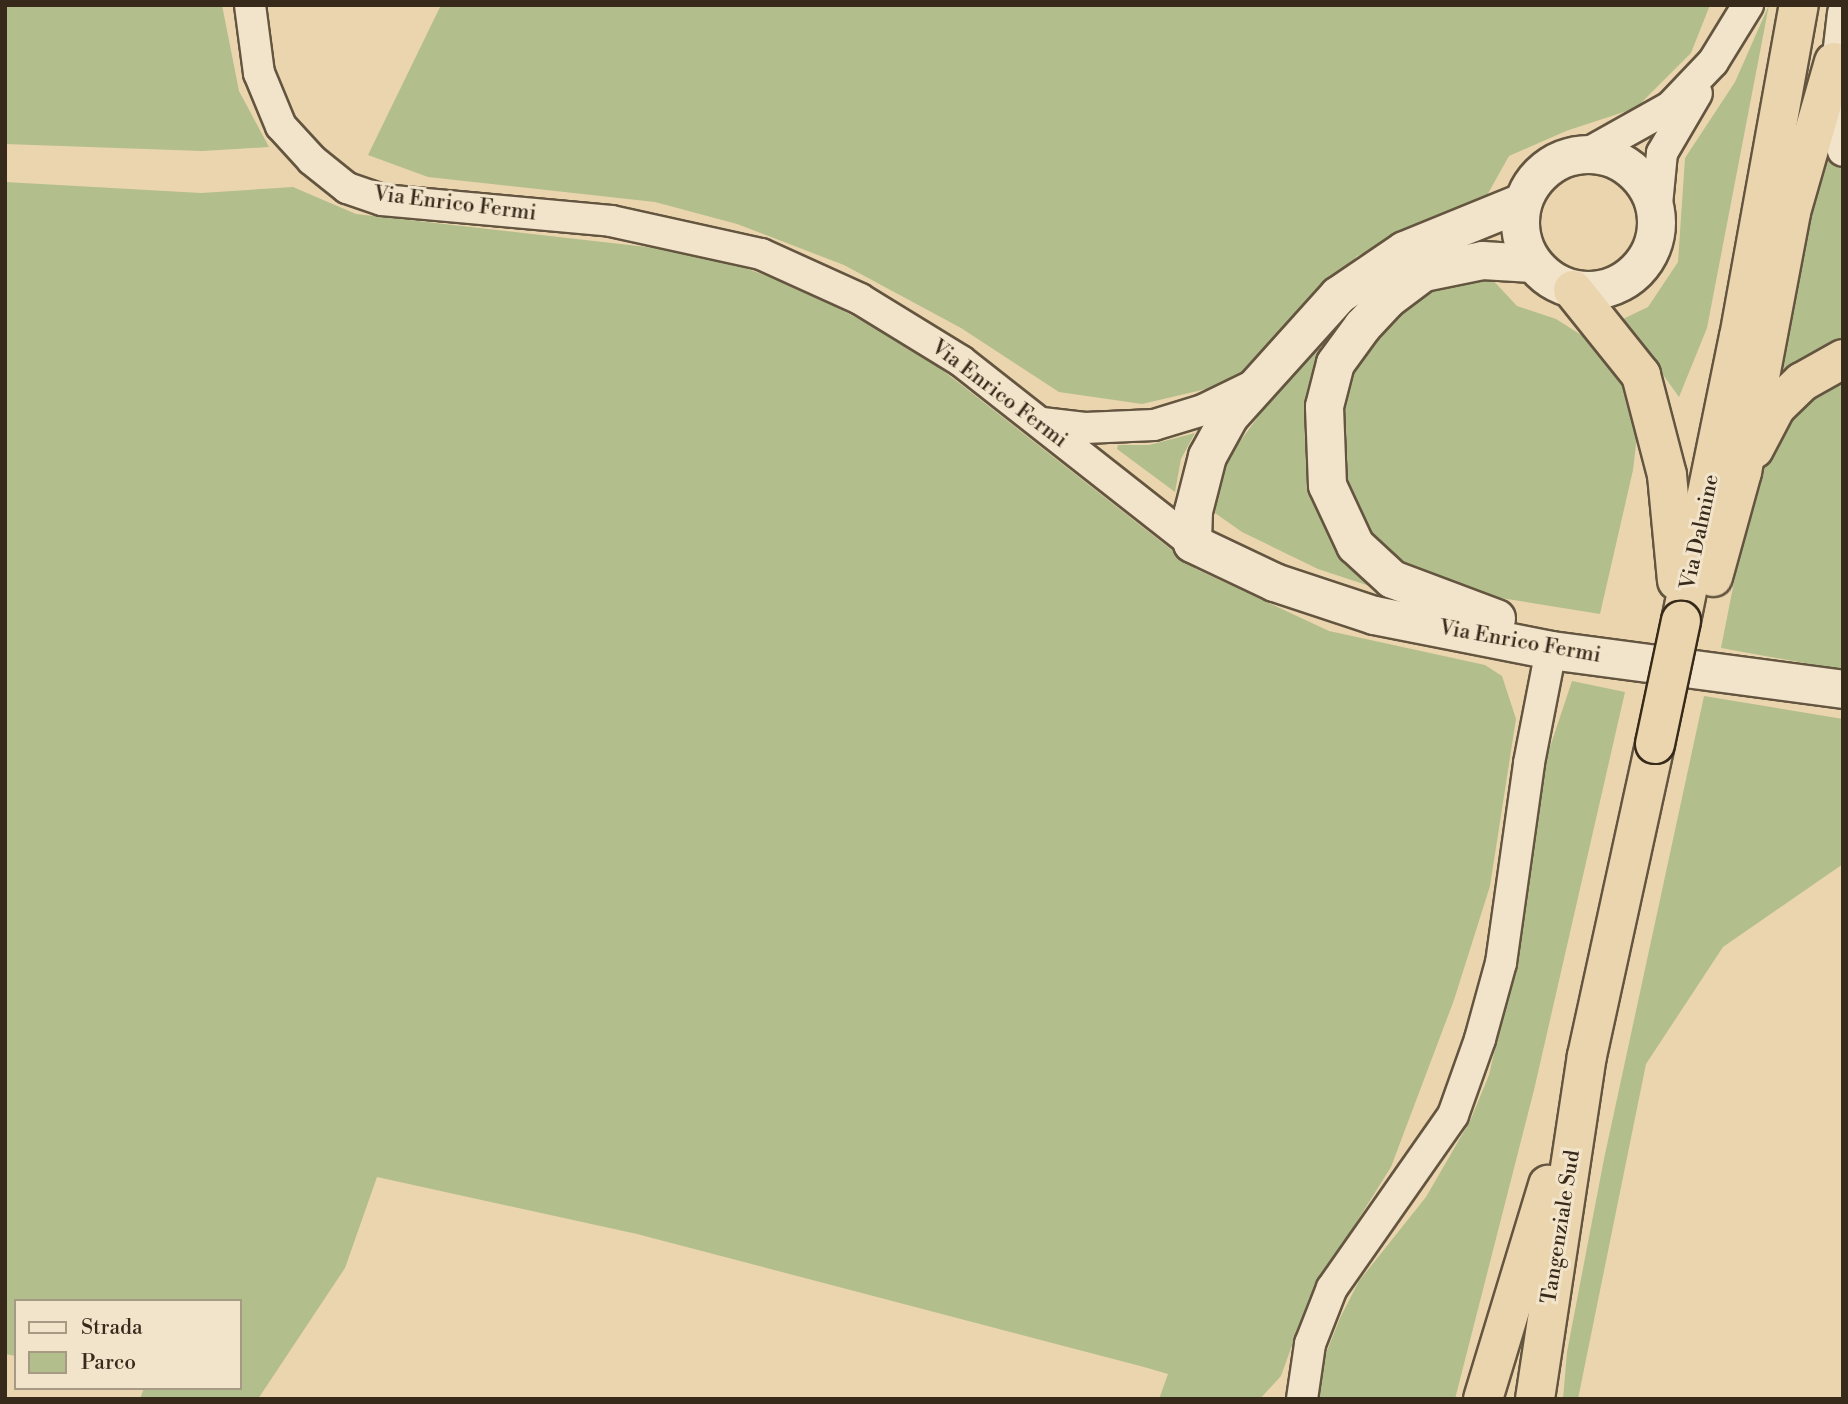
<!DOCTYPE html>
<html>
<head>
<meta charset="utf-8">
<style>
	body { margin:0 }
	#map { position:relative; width:1848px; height:1404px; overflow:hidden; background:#ead5ae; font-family:"Libre Bodoni",serif }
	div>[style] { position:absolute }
	.green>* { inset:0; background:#b3be8d }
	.roads { filter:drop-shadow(2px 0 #645540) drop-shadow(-2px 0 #645540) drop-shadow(0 2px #645540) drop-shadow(0 -2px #645540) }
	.minor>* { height:30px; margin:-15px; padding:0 15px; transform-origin:15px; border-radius:15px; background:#f1e4ca }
	.tertiary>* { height:37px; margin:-18.5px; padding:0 18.5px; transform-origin:18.5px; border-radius:18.5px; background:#f1e4ca }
	.tertiary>.ring { margin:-18.5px; padding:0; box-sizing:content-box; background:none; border:37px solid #f1e4ca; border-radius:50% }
	.trunk>* { height:38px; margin:-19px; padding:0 19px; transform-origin:19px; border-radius:19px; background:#ead5ae }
	.bridges { filter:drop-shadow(2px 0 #372a1b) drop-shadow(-2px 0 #372a1b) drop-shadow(0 2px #372a1b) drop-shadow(0 -2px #372a1b) }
	.trunk-bridge>* { height:38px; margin:-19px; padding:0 19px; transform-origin:19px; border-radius:19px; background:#ead5ae }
	span { translate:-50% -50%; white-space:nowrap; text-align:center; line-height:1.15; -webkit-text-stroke:6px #f1e4ca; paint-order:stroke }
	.street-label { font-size:21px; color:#372a1b }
	.frame { position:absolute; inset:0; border:7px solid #372a1b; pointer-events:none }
	.legend { position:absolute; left:14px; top:1299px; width:228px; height:91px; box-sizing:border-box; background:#f1e4ca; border:2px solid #a79a84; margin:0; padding:9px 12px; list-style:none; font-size:21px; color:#372a1b }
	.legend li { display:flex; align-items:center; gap:14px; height:35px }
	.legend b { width:35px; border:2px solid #a79a84 }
</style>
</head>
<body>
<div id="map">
	<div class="green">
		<i style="clip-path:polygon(5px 5px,222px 5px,239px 91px,269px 147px,202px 151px,5px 144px)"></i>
		<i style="clip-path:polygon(441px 5px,1710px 5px,1691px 53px,1636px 108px,1566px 131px,1509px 156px,1481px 206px,1357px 256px,1249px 372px,1219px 386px,1142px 404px,1059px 392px,961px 328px,844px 265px,737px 224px,655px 202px,428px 177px,368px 155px)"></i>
		<i style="clip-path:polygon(1769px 5px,1707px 328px,1679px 397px,1623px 319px,1648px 307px,1678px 262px,1685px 158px,1735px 82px)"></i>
		<i style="clip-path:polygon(1829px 137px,1843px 172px,1843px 343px,1771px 392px)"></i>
		<i style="clip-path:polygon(5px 182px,201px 193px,293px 187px,356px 214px,691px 252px,748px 269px,801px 289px,913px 347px,1196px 569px,1329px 631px,1485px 665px,1502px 676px,1516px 719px,1490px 886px,1454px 1000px,1391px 1167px,1309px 1298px,1281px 1376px,1260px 1399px,1159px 1399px,1168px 1374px,1144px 1367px,637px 1234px,377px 1177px,345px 1268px,258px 1399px,140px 1399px,144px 1388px,240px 1388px,240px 1301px,16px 1301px,16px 1356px,5px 1354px)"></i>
		<i style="clip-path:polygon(1489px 276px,1517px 306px,1556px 319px,1597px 345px,1633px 389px,1639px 419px,1633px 470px,1600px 614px,1463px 592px,1422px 575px,1374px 538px,1342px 483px,1337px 401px,1372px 328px,1437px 284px)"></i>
		<i style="clip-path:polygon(1316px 338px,1324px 357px,1308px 429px,1394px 594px,1318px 569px,1242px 532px,1215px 513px,1218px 480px,1230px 455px)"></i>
		<i style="clip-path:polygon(1843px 368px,1843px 670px,1721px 648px,1759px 456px,1773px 425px)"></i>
		<i style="clip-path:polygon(1195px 433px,1181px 459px,1175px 492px,1117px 449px,1118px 445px,1149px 445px)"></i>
		<i style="clip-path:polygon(1572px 681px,1625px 692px,1534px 1090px,1455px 1399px,1319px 1399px,1323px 1361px,1340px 1318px,1359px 1281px,1426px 1197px,1470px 1121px,1489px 1075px,1523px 926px,1542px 771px)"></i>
		<i style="clip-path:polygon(1704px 696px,1843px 719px,1843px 864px,1723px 947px,1646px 1064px,1578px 1399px,1563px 1399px,1567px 1352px,1604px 1159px)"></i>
	</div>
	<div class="roads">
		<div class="minor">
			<i style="left:250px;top:5px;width:69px;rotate:82.5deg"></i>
			<i style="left:259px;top:73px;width:57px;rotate:67.5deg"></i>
			<i style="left:281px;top:126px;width:46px;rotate:47.6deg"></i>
			<i style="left:312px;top:160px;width:45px;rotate:38.7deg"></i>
			<i style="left:347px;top:188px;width:37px;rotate:19deg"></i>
			<i style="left:382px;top:200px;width:230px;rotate:5.2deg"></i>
			<i style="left:611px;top:221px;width:154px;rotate:12.4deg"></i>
			<i style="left:761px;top:254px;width:109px;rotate:24.4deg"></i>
			<i style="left:860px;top:299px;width:119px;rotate:31.5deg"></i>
			<i style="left:961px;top:361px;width:294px;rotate:38.2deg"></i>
			<i style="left:1843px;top:13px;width:94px;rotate:96.7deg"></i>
			<i style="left:1832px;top:106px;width:46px;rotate:76.3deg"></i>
			<i style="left:1586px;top:154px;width:96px;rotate:-29.2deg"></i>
			<i style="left:1670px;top:107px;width:62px;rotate:-46.3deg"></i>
			<i style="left:1713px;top:62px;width:67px;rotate:-58.4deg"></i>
			<i style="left:1656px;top:215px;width:62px;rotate:-84.5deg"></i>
			<i style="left:1662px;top:153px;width:69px;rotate:-59.7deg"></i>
			<i style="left:1042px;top:423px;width:43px;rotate:6.6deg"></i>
			<i style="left:1085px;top:428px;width:69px;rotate:-2.5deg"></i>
			<i style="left:1154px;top:425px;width:51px;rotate:-17deg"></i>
			<i style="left:1203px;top:410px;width:52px;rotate:-26.1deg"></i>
			<i style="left:1302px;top:1399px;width:56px;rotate:-81.7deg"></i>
			<i style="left:1310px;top:1344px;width:60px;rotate:-68.6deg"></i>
			<i style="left:1332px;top:1288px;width:211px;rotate:-55deg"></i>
			<i style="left:1453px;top:1115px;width:81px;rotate:-70.4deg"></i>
			<i style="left:1480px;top:1039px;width:79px;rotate:-74.6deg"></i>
			<i style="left:1501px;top:963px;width:202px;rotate:-82deg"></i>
			<i style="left:1529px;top:763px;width:115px;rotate:-79deg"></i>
		</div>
		<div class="tertiary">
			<i class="ring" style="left:1520px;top:154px;width:99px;height:99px"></i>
			<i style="left:1522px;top:202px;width:127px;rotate:157.9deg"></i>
			<i style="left:1404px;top:250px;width:80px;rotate:145.7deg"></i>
			<i style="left:1338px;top:295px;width:163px;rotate:132deg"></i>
			<i style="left:1229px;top:416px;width:46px;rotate:118.8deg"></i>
			<i style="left:1207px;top:456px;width:57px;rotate:104.3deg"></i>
			<i style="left:1193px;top:511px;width:32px;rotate:92deg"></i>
			<i style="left:1192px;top:543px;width:91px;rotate:25.4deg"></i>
			<i style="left:1274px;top:582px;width:105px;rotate:18.3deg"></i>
			<i style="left:1374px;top:615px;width:180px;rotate:11.2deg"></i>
			<i style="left:1551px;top:650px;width:295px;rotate:7.6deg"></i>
			<i style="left:1496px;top:618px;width:111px;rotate:-159.4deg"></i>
			<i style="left:1392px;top:579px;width:50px;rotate:-137.4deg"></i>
			<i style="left:1355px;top:545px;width:66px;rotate:-115deg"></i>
			<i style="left:1327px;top:485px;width:79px;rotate:-92.2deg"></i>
			<i style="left:1324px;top:406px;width:44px;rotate:-75.7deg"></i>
			<i style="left:1335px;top:363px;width:46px;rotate:-53.9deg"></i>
			<i style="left:1362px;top:326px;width:37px;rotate:-47deg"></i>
			<i style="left:1387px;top:299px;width:45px;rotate:-36.9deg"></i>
			<i style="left:1423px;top:272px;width:60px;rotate:-11.5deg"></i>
			<i style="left:1482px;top:260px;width:50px;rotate:3.4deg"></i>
		</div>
		<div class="trunk">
			<i style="left:1573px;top:290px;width:109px;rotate:51.3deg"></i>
			<i style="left:1641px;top:375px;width:103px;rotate:75.4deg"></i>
			<i style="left:1667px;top:475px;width:106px;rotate:84.6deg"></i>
			<i style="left:1754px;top:449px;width:47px;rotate:-62.4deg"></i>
			<i style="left:1776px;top:407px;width:36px;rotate:-44deg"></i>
			<i style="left:1802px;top:382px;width:47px;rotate:-29.3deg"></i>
			<i style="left:1713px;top:577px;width:109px;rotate:-74.6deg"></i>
			<i style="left:1742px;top:472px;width:265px;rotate:-79.3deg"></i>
			<i style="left:1791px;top:212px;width:156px;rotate:-74deg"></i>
			<i style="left:1681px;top:621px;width:290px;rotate:-78.5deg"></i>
			<i style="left:1739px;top:337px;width:337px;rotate:-79.8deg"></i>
			<i style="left:1483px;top:1399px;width:224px;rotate:-73.1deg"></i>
			<i style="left:1535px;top:1399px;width:347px;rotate:-81.4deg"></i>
			<i style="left:1587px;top:1056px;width:319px;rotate:-77.7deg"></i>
		</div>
	</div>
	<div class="bridges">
		<div class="trunk-bridge">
			<i style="left:1655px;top:744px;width:126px;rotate:-78.1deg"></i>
		</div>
	</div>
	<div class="street-label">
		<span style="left:455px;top:204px;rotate:7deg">Via Enrico Fermi</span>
		<span style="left:999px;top:394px;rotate:37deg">Via Enrico Fermi</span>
		<span style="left:1700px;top:532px;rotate:-78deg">Via Dalmine</span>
		<span style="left:1520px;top:642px;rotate:10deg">Via Enrico Fermi</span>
		<span style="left:1561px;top:1227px;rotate:-81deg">Tangenziale Sud</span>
	</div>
	<div class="frame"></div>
	<ul class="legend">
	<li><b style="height:9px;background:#f1e4ca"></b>Strada</li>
	<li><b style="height:19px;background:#b3be8d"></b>Parco</li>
	</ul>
</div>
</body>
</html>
